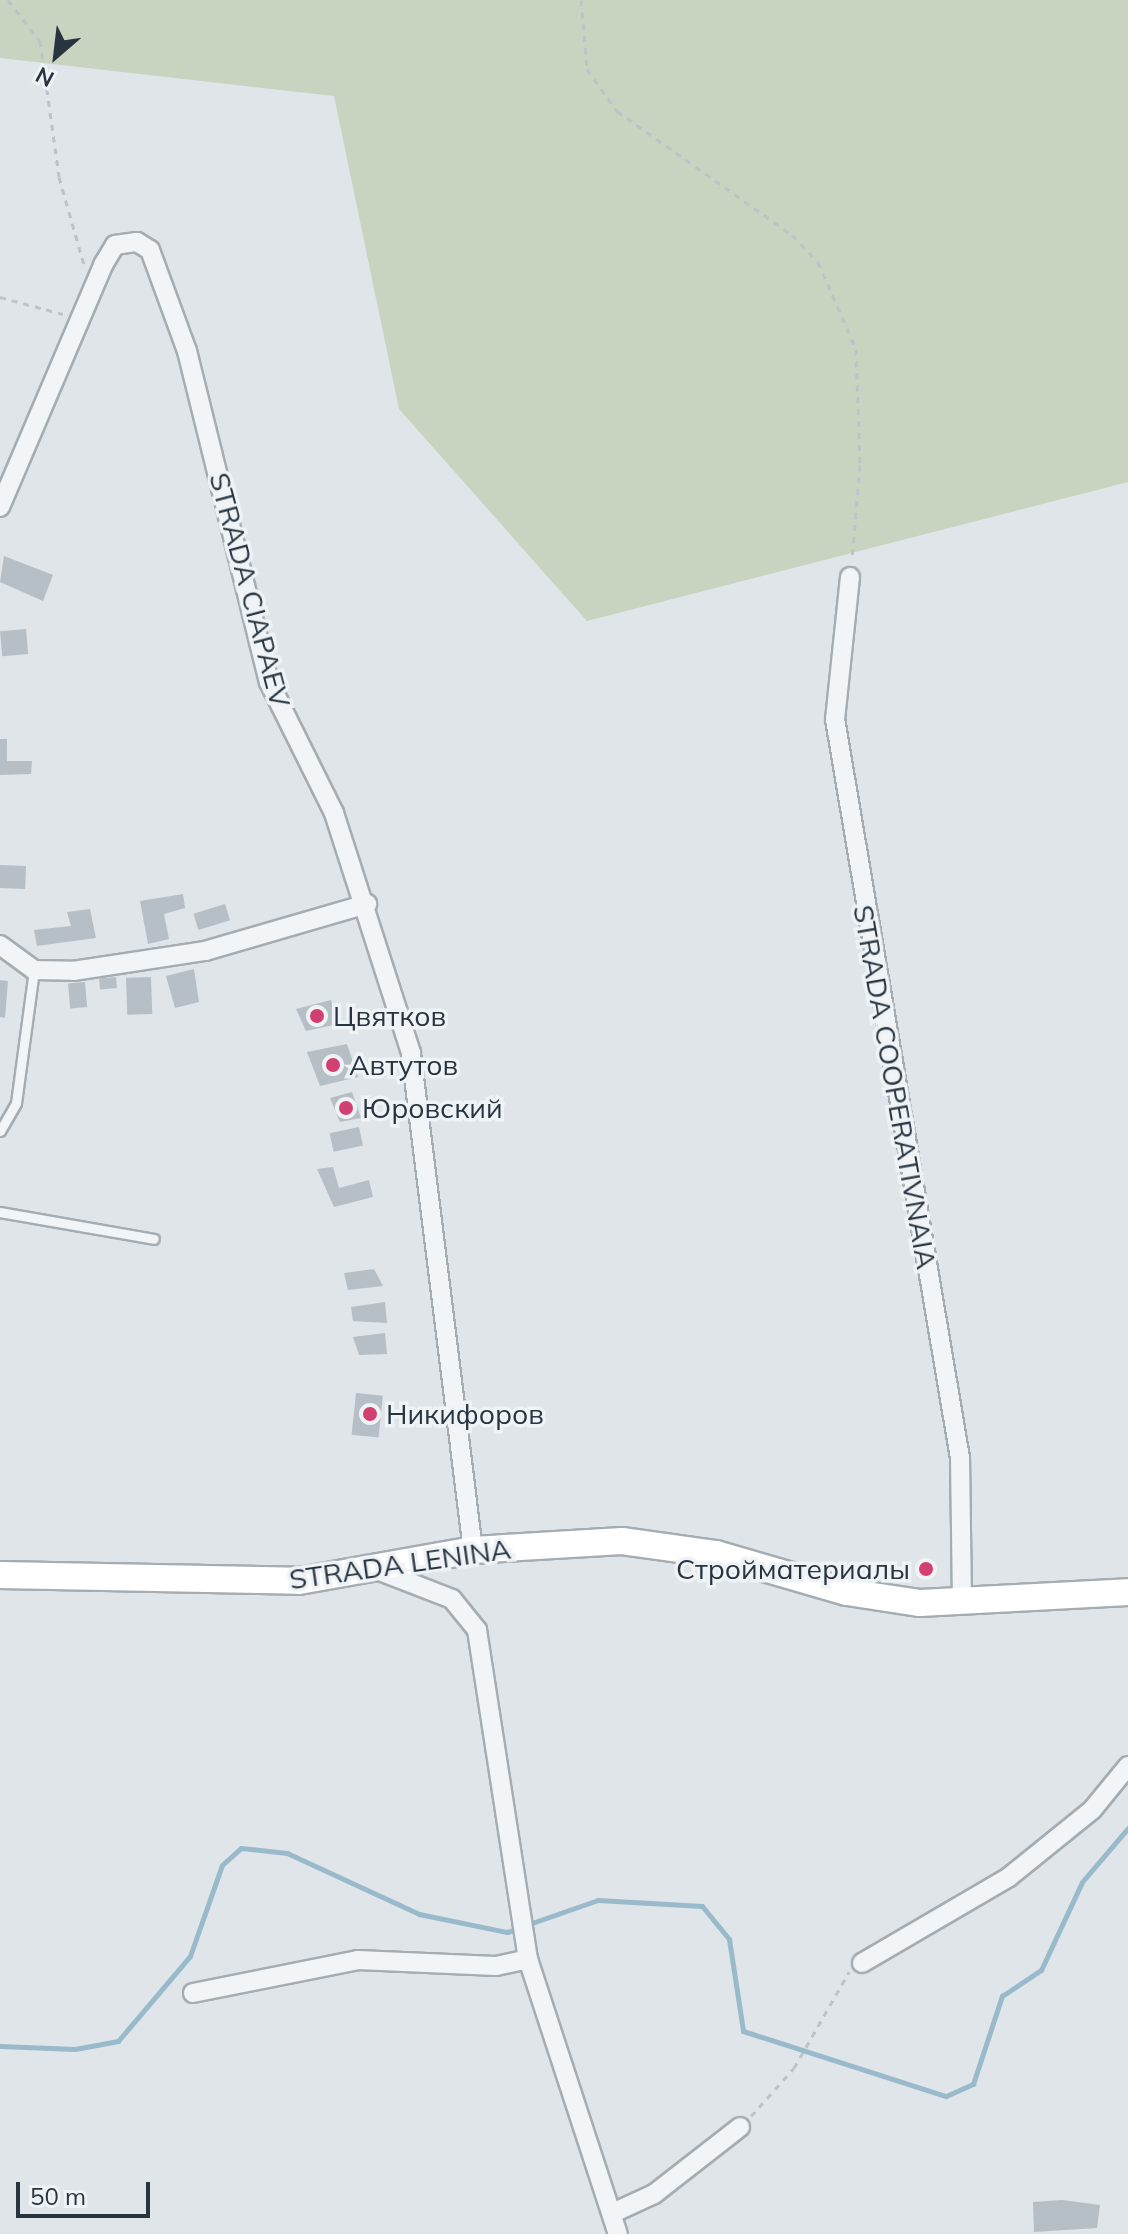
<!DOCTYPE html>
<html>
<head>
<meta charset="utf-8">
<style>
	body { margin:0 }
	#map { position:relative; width:1128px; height:2234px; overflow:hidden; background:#dfe5e9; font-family:Mulish,sans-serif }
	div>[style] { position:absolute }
	.green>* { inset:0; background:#c8d3c0 }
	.stream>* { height:5px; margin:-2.5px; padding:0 2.5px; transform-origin:2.5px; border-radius:2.5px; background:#99baca }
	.building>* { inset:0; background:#b6bfc6; transform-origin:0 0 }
	.path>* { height:3px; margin-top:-1.5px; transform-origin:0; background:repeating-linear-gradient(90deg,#bdc3c8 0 6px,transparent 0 12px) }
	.roads { filter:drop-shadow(2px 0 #a4adb3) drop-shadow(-2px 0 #a4adb3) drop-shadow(0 2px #a4adb3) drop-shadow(0 -2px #a4adb3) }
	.lane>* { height:9px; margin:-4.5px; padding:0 4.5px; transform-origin:4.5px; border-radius:4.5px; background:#f2f5f7 }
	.street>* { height:18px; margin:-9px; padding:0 9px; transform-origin:9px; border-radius:9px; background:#f2f5f7 }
	.secondary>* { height:26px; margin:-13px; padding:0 13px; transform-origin:13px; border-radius:13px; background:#fff }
	.dots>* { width:22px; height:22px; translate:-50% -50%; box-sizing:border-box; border:4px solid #eff3f6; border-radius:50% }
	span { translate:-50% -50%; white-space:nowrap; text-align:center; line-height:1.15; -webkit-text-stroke:7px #eff3f6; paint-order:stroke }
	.street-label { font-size:28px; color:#283541 }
	.poi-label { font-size:28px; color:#283541 }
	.left { translate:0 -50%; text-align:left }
	.right { translate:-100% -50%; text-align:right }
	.north { position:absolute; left:16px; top:16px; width:80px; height:80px; -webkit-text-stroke:6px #eff3f6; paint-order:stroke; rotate:208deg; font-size:22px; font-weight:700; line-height:32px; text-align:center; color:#283541 }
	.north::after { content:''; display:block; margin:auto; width:28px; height:36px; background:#283541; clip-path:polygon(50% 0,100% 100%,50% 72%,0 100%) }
	.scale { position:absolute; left:16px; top:2182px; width:134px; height:36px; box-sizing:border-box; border:4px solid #283541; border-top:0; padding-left:10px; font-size:24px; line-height:28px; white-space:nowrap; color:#283541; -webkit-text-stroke:6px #eff3f6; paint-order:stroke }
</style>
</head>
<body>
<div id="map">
	<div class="green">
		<i style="clip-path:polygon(0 0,1128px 0,1128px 482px,587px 621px,399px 409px,334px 96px,0 58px)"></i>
	</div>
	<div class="stream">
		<i style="left:529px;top:1924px;width:73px;rotate:-19.2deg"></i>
		<i style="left:598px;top:1900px;width:104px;rotate:3.3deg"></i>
		<i style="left:702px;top:1906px;width:43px;rotate:50.7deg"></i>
		<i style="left:729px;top:1939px;width:93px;rotate:81.3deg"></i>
		<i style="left:743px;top:2031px;width:213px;rotate:17.8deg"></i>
		<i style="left:946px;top:2096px;width:30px;rotate:-24deg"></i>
		<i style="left:973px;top:2084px;width:93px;rotate:-71.8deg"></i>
		<i style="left:1002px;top:1996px;width:47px;rotate:-33.7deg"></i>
		<i style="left:1041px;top:1970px;width:97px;rotate:-65deg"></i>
		<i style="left:1082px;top:1882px;width:71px;rotate:-49.6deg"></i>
		<i style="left:0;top:2046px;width:75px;rotate:2.3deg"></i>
		<i style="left:75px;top:2049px;width:44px;rotate:-10.5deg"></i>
		<i style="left:118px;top:2041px;width:111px;rotate:-49.7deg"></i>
		<i style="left:190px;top:1956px;width:96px;rotate:-70.6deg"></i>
		<i style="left:222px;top:1865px;width:25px;rotate:-42deg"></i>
		<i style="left:241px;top:1848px;width:46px;rotate:6.2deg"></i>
		<i style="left:287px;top:1853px;width:145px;rotate:24.8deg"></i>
		<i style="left:419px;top:1914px;width:90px;rotate:11.6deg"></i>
		<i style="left:507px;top:1932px;width:13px;rotate:-18deg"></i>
	</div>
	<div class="building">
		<i style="clip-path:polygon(4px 556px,53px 575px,43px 601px,0 582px)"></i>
		<i style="left:26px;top:629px;width:25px;height:26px;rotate:85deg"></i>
		<i style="clip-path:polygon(0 739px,7px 739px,7px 761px,32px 761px,31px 774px,0 775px)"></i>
		<i style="left:26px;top:866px;width:23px;height:26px;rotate:92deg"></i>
		<i style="clip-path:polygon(183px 894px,185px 908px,164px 914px,169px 939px,148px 944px,140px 901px)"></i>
		<i style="left:225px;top:904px;width:17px;height:33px;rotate:73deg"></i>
		<i style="clip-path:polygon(90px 909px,96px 938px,37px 946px,34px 930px,71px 926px,67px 912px)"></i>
		<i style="clip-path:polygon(194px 969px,199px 1002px,175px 1008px,166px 976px)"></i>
		<i style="left:116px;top:977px;width:11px;height:17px;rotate:85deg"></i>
		<i style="left:151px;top:977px;width:37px;height:25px;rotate:88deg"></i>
		<i style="clip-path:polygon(0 980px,8px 981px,5px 1018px,0 1017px)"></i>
		<i style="left:85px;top:982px;width:25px;height:17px;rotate:85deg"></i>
		<i style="clip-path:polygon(331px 1000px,338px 1024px,306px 1031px,296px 1009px)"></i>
		<i style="clip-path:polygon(347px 1044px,358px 1077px,320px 1086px,307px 1052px)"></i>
		<i style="clip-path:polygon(352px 1092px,361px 1118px,340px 1122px,330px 1098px)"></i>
		<i style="left:359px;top:1127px;width:19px;height:30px;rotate:78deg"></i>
		<i style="clip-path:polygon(333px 1167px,339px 1188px,369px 1180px,373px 1197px,334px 1207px,317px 1169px)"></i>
		<i style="clip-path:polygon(374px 1269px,383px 1286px,348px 1290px,344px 1273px)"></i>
		<i style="clip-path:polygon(385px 1302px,387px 1323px,353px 1321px,351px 1307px)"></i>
		<i style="clip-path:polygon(385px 1333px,387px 1354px,359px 1355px,353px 1337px)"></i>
		<i style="left:356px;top:1393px;width:27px;height:42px;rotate:6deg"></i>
		<i style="clip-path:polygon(1062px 2200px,1100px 2205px,1097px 2228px,1034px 2232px,1033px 2202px)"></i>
	</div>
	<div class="path">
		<i style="left:8px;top:0;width:52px;rotate:52deg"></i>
		<i style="left:40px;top:41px;width:137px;rotate:82deg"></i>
		<i style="left:59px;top:177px;width:91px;rotate:74.1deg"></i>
		<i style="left:581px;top:0;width:69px;rotate:85deg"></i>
		<i style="left:587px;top:69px;width:52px;rotate:54.5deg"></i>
		<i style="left:617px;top:111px;width:214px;rotate:35.3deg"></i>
		<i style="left:792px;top:235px;width:37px;rotate:46deg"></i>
		<i style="left:818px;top:262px;width:95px;rotate:66.4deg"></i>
		<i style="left:856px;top:349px;width:116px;rotate:88deg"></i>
		<i style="left:860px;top:465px;width:95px;rotate:94.8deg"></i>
		<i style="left:0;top:297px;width:65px;rotate:15.1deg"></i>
		<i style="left:751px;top:2116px;width:64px;rotate:-48.1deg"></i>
		<i style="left:794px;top:2068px;width:111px;rotate:-60.2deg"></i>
	</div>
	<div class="roads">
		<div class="lane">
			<i style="left:0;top:1131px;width:32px;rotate:-60deg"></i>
			<i style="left:16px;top:1103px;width:134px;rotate:-82.3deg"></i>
			<i style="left:0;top:1212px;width:156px;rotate:9.9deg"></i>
		</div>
		<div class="street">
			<i style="left:0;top:507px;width:263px;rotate:-66.9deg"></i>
			<i style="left:103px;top:265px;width:23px;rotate:-59deg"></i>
			<i style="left:115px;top:245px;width:22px;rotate:-8deg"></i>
			<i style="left:137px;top:242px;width:15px;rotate:32deg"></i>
			<i style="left:150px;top:250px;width:108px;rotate:69.9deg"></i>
			<i style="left:187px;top:351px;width:341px;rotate:76.1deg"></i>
			<i style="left:269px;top:682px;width:146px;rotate:63.6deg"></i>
			<i style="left:334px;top:813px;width:252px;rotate:72.2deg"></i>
			<i style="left:411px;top:1053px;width:501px;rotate:82.89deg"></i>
			<i style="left:850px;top:577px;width:143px;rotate:96deg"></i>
			<i style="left:835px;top:719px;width:749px;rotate:80.4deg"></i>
			<i style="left:960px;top:1458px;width:140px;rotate:89.2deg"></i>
			<i style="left:0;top:945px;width:42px;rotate:36.3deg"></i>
			<i style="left:34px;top:970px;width:39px;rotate:1deg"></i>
			<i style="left:73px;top:971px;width:134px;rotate:-8.6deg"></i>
			<i style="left:205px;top:951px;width:169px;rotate:-16.2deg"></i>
			<i style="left:380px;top:1571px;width:77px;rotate:21.3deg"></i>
			<i style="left:452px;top:1599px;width:40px;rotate:51deg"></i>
			<i style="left:477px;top:1630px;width:333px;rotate:81.2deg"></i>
			<i style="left:528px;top:1959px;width:289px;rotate:71.9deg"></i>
			<i style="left:862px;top:1963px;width:170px;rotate:-30.3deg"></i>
			<i style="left:1009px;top:1877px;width:107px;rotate:-38.9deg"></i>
			<i style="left:1092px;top:1810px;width:57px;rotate:-50.7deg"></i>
			<i style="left:193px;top:1993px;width:168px;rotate:-11.3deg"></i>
			<i style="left:358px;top:1960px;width:138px;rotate:2.5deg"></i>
			<i style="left:496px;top:1966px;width:33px;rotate:-12deg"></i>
			<i style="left:615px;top:2212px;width:43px;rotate:-24.8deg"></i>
			<i style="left:654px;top:2194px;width:109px;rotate:-37.9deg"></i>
		</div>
		<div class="secondary">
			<i style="left:0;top:1575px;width:299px;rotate:1.1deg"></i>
			<i style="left:299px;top:1581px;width:177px;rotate:-10.1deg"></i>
			<i style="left:473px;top:1550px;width:149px;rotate:-3.5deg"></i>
			<i style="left:622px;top:1541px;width:95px;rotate:7.9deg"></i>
			<i style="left:716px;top:1554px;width:136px;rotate:16.2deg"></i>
			<i style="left:847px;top:1592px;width:74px;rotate:8.6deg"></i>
			<i style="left:920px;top:1603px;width:208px;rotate:-3deg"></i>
		</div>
	</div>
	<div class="dots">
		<i style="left:317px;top:1016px;background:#d24071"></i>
		<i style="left:333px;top:1065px;background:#d24071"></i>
		<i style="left:346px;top:1108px;background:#d24071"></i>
		<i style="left:370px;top:1414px;background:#d24071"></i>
		<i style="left:926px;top:1569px;background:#d24071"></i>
	</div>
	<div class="street-label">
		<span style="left:250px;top:590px;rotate:75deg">STRADA CIAPAEV</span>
		<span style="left:895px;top:1087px;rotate:80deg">STRADA COOPERATIVNAIA</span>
		<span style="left:400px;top:1564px;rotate:-8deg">STRADA LENINA</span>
	</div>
	<div class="poi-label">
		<span class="left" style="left:333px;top:1016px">Цвятков</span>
		<span class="left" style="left:349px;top:1065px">Автутов</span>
		<span class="left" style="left:362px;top:1108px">Юровский</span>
		<span class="left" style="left:386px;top:1414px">Никифоров</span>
		<span class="right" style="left:910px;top:1569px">Стройматериалы</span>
	</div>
	<div class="north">N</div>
	<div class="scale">50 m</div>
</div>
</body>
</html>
